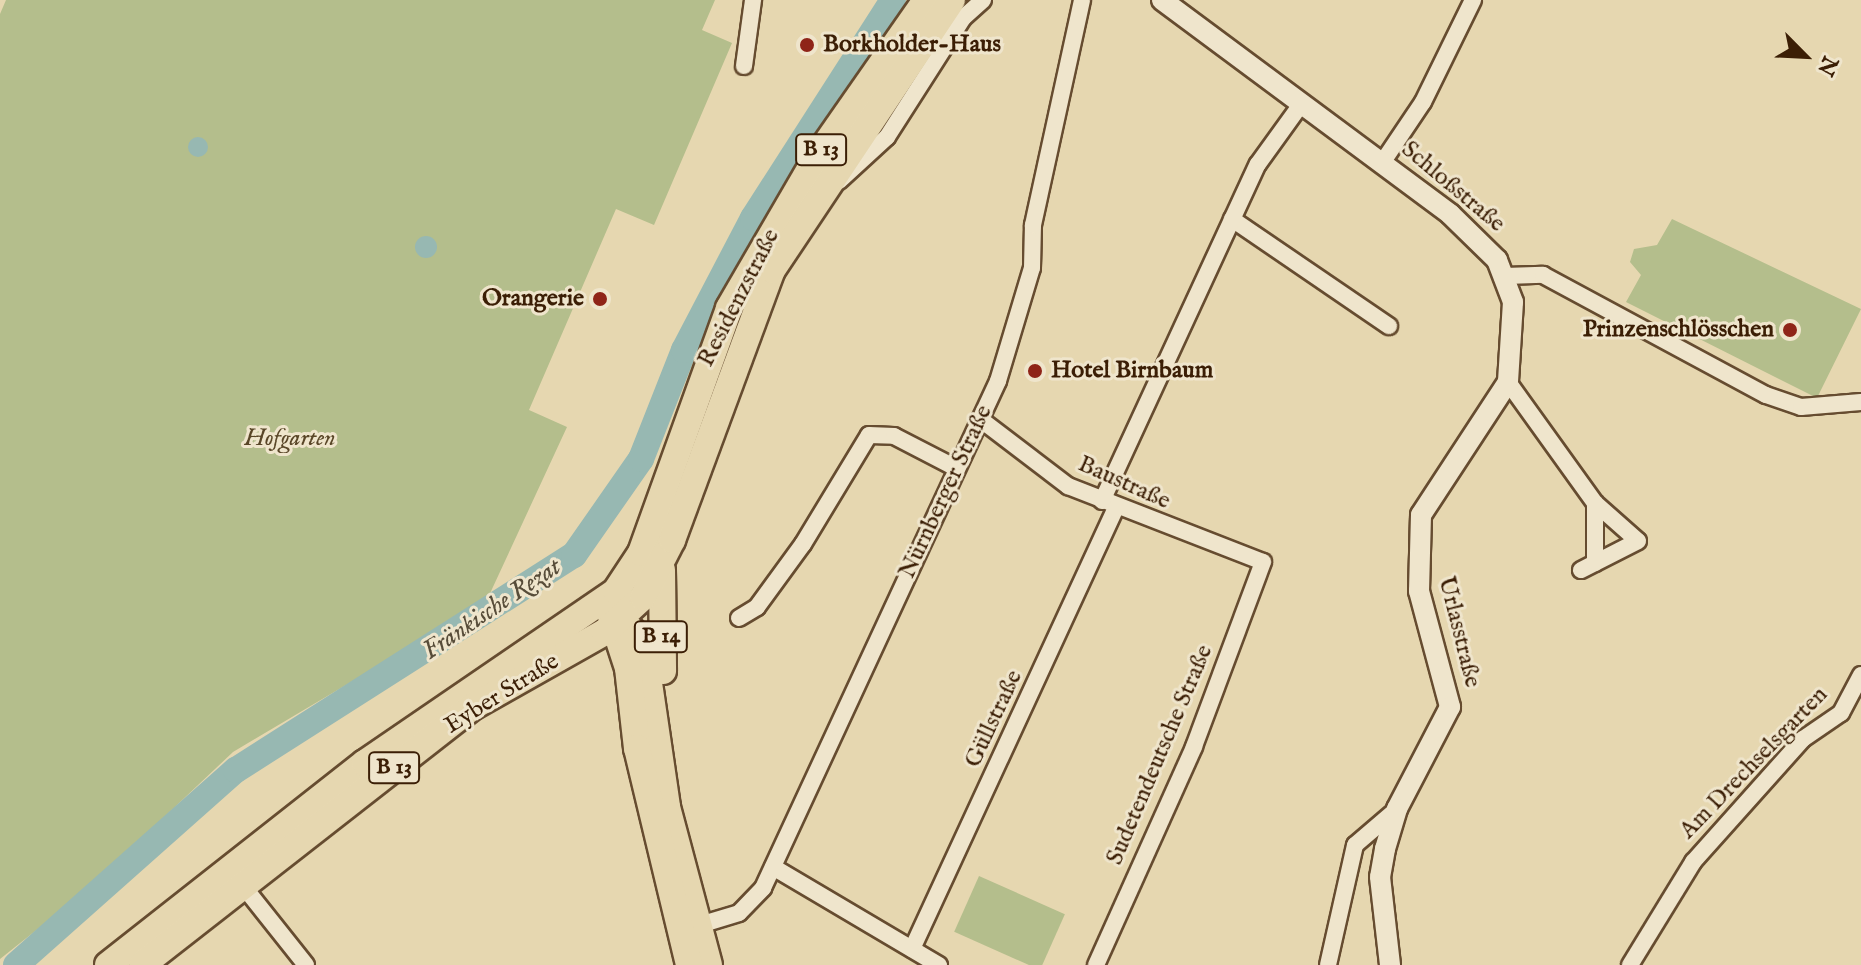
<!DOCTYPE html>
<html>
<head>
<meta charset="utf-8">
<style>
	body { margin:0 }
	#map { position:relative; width:1861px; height:965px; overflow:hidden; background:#e6d7b0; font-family:"IM FELL English",serif }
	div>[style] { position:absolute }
	.green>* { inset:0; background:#b4be8c; transform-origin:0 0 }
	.water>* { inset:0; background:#97b8b2 }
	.round { border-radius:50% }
	.river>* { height:26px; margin:-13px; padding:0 13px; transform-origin:13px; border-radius:13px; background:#97b8b2 }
	.roads { filter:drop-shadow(2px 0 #664c30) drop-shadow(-2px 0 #664c30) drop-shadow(0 2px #664c30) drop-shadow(0 -2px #664c30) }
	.minor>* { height:16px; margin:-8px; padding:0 8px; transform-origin:8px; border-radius:8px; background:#efe5cc }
	.tertiary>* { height:20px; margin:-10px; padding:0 10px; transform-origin:10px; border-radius:10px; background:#efe5cc }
	.primary>* { height:26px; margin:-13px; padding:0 13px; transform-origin:13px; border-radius:13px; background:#e6d7b0 }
	.dots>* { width:22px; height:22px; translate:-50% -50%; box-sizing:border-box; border:4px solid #efe5cc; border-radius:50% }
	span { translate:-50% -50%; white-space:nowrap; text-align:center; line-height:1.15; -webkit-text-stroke:6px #efe5cc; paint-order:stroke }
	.shield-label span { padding:2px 6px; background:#efe5cc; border:2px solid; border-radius:6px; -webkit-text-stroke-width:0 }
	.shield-label { font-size:22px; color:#3b1e05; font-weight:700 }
	.poi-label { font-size:24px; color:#3b1e05; font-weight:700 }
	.left { translate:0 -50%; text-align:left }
	.right { translate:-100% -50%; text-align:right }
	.street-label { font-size:24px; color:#3b1e05 }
	.park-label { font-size:24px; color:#594627; font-style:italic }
	.water-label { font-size:26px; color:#574c39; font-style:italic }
	.north { position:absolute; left:1765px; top:16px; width:80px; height:80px; -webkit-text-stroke:6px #efe5cc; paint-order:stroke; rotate:114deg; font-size:22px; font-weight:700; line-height:32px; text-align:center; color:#3b1e05 }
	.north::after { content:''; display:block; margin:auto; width:28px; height:36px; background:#3b1e05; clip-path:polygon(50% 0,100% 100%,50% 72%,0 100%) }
</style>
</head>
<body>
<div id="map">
	<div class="green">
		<i style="clip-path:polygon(6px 0,715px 0,702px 30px,732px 43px,654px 225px,616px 209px,529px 410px,567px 427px,486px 602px,233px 752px,88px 889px,0 959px,0 14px)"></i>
		<i style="clip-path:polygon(1672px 219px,1861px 309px,1817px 398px,1626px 302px,1641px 275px,1630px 262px,1634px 249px,1657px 245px)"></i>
		<i style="left:979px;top:876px;width:94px;height:61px;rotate:24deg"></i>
	</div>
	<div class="water">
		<i class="round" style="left:188px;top:137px;width:20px;height:20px"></i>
		<i class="round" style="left:415px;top:236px;width:22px;height:22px"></i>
	</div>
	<div class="river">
		<i style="left:16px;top:965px;width:294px;rotate:-41.6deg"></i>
		<i style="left:236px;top:770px;width:401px;rotate:-32.5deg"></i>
		<i style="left:574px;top:555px;width:117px;rotate:-55.1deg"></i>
		<i style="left:641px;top:459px;width:117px;rotate:-68.5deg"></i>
		<i style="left:684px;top:350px;width:149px;rotate:-62.4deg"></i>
		<i style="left:753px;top:218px;width:259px;rotate:-57.3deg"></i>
	</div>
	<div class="roads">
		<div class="minor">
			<i style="left:744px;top:66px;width:67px;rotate:-82.2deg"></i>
			<i style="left:1382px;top:163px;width:73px;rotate:-56.1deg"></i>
			<i style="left:1423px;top:102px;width:114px;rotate:-63.9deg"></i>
			<i style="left:839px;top:181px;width:65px;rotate:-42.5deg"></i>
			<i style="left:887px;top:137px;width:141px;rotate:-57.4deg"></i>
			<i style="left:963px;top:18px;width:27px;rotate:-42deg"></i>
			<i style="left:1232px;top:219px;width:190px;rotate:34.3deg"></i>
			<i style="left:1505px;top:276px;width:38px;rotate:-2deg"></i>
			<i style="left:1543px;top:275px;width:253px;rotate:28.3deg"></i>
			<i style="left:1766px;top:395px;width:37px;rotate:19deg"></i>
			<i style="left:1801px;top:407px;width:60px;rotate:-4.8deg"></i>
			<i style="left:1508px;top:382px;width:149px;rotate:54.3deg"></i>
			<i style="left:1595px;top:503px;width:57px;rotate:41.5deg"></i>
			<i style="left:1638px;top:541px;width:64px;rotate:153deg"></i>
			<i style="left:980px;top:419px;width:111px;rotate:37.3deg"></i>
			<i style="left:1068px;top:486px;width:209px;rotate:21.3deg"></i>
			<i style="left:1263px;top:562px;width:197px;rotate:110.5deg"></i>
			<i style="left:1194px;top:747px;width:239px;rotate:114.2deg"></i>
			<i style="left:1102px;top:501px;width:371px;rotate:-65.2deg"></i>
			<i style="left:1258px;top:164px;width:75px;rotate:-54.2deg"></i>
			<i style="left:1595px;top:503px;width:60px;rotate:90deg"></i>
			<i style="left:739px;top:618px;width:21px;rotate:-31deg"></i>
			<i style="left:757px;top:607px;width:78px;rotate:-53.9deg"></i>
			<i style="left:803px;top:544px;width:127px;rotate:-58.8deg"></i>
			<i style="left:869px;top:435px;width:25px;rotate:2deg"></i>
			<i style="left:894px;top:436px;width:70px;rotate:27.3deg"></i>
			<i style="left:773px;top:867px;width:193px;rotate:30.6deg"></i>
			<i style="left:240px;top:882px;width:106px;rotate:51.5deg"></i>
			<i style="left:693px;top:927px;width:48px;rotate:-16.9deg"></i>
			<i style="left:739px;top:913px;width:35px;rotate:-46deg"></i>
			<i style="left:763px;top:888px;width:559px;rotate:-65.13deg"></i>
			<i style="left:998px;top:381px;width:118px;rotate:-73.3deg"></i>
			<i style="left:1032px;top:268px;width:43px;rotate:-88.7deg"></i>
			<i style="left:1033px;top:225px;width:230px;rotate:-77.7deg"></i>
			<i style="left:912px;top:949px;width:486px;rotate:-65.2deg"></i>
			<i style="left:1328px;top:965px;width:123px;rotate:-77.3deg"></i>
			<i style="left:1355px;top:845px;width:55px;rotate:-40.6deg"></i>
			<i style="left:1630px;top:965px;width:121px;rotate:-58.5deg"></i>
			<i style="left:1693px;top:862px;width:165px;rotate:-48.2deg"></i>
			<i style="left:1803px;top:739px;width:46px;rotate:-34.4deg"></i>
			<i style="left:1841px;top:713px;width:43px;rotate:-62.2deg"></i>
		</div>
		<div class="tertiary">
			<i style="left:1162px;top:0;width:359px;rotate:36.6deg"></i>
			<i style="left:1450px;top:214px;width:66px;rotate:44.4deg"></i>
			<i style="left:1497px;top:260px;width:45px;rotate:69.1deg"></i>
			<i style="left:1513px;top:302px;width:80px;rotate:93.6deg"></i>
			<i style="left:1508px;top:382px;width:159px;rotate:123.2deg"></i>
			<i style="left:1421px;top:515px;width:76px;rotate:91.5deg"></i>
			<i style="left:1419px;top:591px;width:120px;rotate:75deg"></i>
			<i style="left:1450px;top:707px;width:115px;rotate:117.5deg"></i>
			<i style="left:1397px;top:809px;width:42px;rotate:106.7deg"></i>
			<i style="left:1385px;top:849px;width:28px;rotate:100deg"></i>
			<i style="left:1380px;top:877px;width:89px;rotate:83.5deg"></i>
		</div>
		<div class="primary">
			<i style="left:662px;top:570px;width:101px;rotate:89.4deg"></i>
			<i style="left:611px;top:609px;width:46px;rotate:45.9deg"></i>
			<i style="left:643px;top:642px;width:167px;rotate:81.7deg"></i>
			<i style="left:667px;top:807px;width:163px;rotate:75.1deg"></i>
			<i style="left:610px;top:613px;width:58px;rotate:71.9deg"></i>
			<i style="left:628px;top:668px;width:81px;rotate:83.6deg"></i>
			<i style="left:637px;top:748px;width:223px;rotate:76.5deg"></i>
			<i style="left:108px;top:965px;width:327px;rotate:-38.2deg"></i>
			<i style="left:365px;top:763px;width:304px;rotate:-34.4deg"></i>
			<i style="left:616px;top:591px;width:45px;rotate:-56.7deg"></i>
			<i style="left:641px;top:553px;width:260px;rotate:-70.2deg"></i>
			<i style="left:729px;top:308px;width:177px;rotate:-59.8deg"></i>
			<i style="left:818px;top:155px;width:189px;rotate:-55.1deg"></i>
			<i style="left:142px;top:965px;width:421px;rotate:-38deg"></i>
			<i style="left:474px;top:706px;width:150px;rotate:-29.5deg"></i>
			<i style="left:605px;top:632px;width:52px;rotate:-42.6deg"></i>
			<i style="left:643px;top:597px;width:64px;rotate:-63deg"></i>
			<i style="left:672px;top:540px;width:288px;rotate:-69.7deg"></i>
			<i style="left:772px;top:270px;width:324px;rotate:-56.3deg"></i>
		</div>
	</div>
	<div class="dots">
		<i style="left:807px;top:45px;background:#8f2418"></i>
		<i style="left:600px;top:299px;background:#8f2418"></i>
		<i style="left:1790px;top:330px;background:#8f2418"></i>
		<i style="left:1035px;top:371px;background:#8f2418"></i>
	</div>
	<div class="shield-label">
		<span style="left:821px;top:150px">B 13</span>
		<span style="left:661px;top:637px">B 14</span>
		<span style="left:394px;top:768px">B 13</span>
	</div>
	<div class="poi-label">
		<span class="left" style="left:823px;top:45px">Borkholder-Haus</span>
		<span class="right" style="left:584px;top:299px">Orangerie</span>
		<span class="right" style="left:1774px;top:330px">Prinzenschlösschen</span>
		<span class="left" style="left:1051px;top:371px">Hotel Birnbaum</span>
	</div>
	<div class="street-label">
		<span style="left:1453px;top:187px;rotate:40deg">Schloßstraße</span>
		<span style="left:739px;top:298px;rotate:-63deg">Residenzstraße</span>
		<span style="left:1124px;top:483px;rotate:24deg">Baustraße</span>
		<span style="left:946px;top:492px;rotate:-65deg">Nürnberger Straße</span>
		<span style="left:1459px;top:632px;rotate:76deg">Urlasstraße</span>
		<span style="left:502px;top:694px;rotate:-32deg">Eyber Straße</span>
		<span style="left:994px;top:719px;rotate:-65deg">Güllstraße</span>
		<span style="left:1160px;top:755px;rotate:-67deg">Sudetendeutsche Straße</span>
		<span style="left:1754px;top:763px;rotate:-46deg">Am Drechselsgarten</span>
	</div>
	<div class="park-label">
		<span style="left:290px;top:439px">Hofgarten</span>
	</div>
	<div class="water-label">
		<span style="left:492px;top:609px;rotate:-34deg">Fränkische Rezat</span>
	</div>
	<div class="north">N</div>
</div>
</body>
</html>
